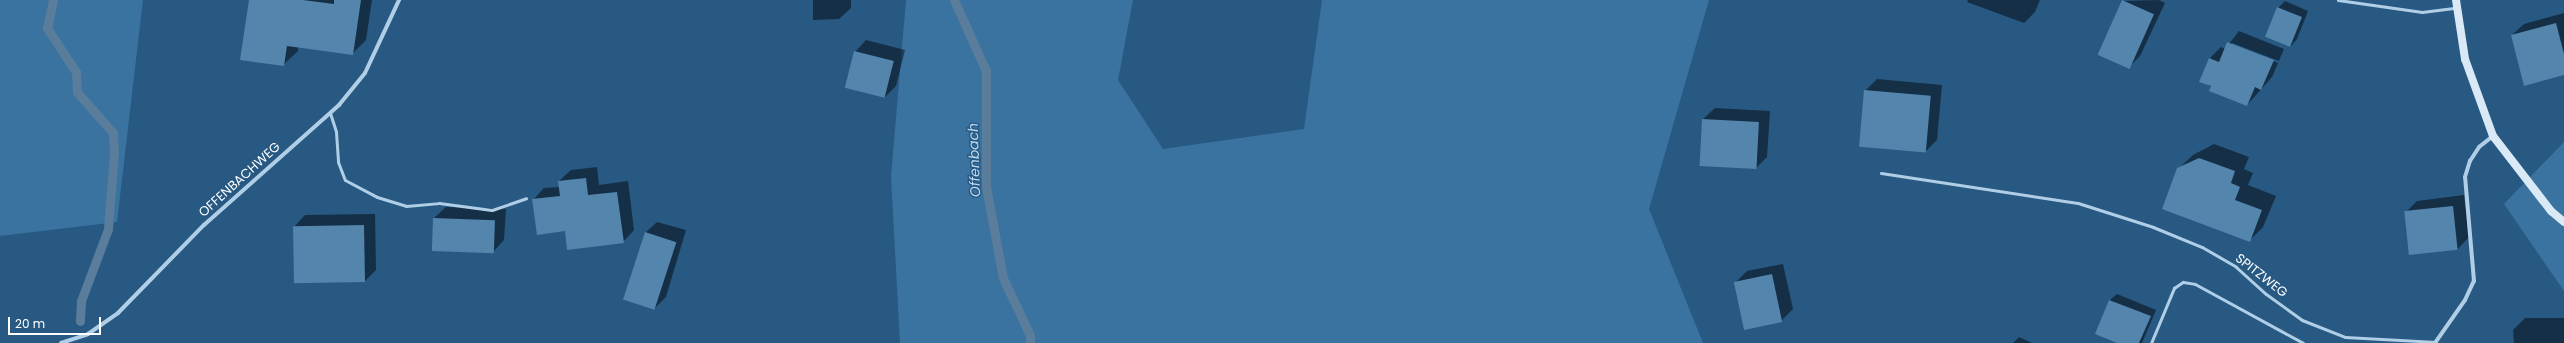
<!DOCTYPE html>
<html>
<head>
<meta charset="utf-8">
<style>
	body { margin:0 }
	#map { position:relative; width:2564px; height:343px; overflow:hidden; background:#275983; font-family:Poppins,sans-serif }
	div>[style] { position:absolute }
	.green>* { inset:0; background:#3b73a0 }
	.shadow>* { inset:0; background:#0007 }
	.stream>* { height:9px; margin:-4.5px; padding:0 4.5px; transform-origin:4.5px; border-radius:4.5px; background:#597d9a }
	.building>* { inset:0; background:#5385ad; transform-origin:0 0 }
	.service>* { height:3px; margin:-1.5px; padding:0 1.5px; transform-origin:1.5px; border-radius:1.5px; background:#b0cfe7 }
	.minor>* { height:4px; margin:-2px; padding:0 2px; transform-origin:2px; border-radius:2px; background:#b0cfe7 }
	.secondary>* { height:8px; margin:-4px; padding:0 4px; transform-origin:4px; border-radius:4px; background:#dae9f6 }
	span { translate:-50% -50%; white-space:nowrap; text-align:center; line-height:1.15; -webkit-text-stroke:3px #275983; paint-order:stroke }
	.street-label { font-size:13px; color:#fff }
	.water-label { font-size:14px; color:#bbd8ef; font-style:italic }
	.scale { position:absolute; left:8px; top:317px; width:93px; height:18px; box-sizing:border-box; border:2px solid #fff; border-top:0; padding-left:5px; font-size:12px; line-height:14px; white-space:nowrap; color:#fff; -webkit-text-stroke:3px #275983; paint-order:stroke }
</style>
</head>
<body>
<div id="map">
	<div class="green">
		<i style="clip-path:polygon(0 0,143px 0,117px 222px,0 236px)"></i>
		<i style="clip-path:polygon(906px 0,1133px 0,1118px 80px,1163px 149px,1304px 129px,1322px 0,1709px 0,1649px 209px,1703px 343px,900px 343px,891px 177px)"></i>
		<i style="clip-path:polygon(2564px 142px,2564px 291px,2504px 204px)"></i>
	</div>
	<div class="shadow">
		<i style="clip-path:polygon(250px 0,372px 0,366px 40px,352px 54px,298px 46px,298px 51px,283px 65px)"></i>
		<i style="clip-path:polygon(813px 0,851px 0,851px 8px,839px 19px,813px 20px)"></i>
		<i style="clip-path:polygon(1968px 0,2040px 0,2035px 12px,2024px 23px,1967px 2px)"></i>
		<i style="clip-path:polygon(2159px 0,2165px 3px,2140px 56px,2129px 67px,2122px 1px)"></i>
		<i style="clip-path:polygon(2285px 1px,2308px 11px,2297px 39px,2291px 46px,2278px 8px)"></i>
		<i style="clip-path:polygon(2564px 13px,2564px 74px,2512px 35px,2524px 24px)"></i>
		<i style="clip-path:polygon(evenodd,2239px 31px,2284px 49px,2272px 77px,2247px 105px,2200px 81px,2210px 58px,2221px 47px,2225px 49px,2239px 31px,2232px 43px,2279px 61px,2278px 63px,2232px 45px,2232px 43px)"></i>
		<i style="clip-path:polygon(866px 40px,905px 50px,896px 86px,885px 97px,855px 52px)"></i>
		<i style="clip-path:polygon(1877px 79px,1942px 85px,1937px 140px,1926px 151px,1865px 91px)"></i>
		<i style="clip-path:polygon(1715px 108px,1770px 111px,1767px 157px,1756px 168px,1703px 119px)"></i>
		<i style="clip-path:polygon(2214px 144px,2249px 157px,2244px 169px,2253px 173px,2248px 185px,2276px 196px,2263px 227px,2249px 241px,2178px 169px,2193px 155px)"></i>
		<i style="clip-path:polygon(597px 167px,599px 185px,628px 181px,634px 230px,623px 242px,565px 230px,533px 200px,544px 188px,560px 187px,559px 181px,571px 170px)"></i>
		<i style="clip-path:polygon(2464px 195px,2469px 237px,2458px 249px,2405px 213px,2417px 201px)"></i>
		<i style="clip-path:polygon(446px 207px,506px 209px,504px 240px,493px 252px,434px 218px)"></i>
		<i style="clip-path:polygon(375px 214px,376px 270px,365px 281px,294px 227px,305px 215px)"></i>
		<i style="clip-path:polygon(657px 222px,686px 230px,666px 297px,655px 308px,645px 233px)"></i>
		<i style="clip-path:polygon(1783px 264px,1793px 309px,1781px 321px,1735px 283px,1747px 271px)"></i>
		<i style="clip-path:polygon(2117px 294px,2156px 310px,2142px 343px,2119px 343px,2096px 334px,2110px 300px)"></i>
		<i style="clip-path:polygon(2525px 318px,2564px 318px,2564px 343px,2514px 343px,2513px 330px)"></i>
		<i style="clip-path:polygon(2019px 337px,2032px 343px,2013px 343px)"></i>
	</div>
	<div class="stream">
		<i style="left:53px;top:0;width:29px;rotate:102deg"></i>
		<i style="left:47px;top:28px;width:53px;rotate:56.6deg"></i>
		<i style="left:76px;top:72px;width:20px;rotate:87deg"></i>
		<i style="left:77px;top:92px;width:55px;rotate:48.7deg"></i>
		<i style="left:113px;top:133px;width:19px;rotate:87deg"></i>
		<i style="left:114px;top:152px;width:77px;rotate:94.5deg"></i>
		<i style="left:108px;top:229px;width:77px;rotate:110.6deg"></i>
		<i style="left:81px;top:301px;width:20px;rotate:93deg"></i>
		<i style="left:954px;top:0;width:78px;rotate:65.7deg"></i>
		<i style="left:986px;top:71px;width:116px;rotate:90deg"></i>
		<i style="left:986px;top:187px;width:93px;rotate:79.4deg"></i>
		<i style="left:1003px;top:278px;width:63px;rotate:64.7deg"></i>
		<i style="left:1030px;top:335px;width:8px;rotate:90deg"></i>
	</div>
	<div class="building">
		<i style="clip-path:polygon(249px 0,303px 0,334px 4px,334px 0,361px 0,353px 55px,287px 46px,284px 66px,240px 60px)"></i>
		<i style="left:2122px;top:0;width:35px;height:60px;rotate:24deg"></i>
		<i style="left:2277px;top:7px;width:27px;height:32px;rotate:22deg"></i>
		<i style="clip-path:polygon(2556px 23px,2564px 54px,2564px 75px,2524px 86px,2511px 35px)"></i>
		<i style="clip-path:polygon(2227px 42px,2274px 60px,2261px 90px,2255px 87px,2247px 106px,2209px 91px,2211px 86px,2199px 82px,2209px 58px,2219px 62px)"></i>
		<i style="left:854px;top:51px;width:41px;height:38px;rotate:14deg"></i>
		<i style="left:1864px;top:90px;width:67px;height:57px;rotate:5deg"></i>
		<i style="left:1702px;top:119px;width:57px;height:47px;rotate:3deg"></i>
		<i style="clip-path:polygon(2199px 158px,2235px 171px,2231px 183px,2240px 187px,2235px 200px,2262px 210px,2250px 242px,2162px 209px,2177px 168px)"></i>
		<i style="clip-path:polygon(586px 178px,588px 195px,617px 192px,624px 243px,567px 250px,565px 231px,537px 235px,532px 199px,560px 196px,558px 181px)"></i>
		<i style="left:2453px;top:206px;width:44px;height:49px;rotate:84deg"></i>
		<i style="left:433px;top:218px;width:62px;height:33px;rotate:2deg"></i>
		<i style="left:364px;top:225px;width:57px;height:71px;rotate:89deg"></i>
		<i style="left:645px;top:232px;width:33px;height:71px;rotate:18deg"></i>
		<i style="left:1772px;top:274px;width:49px;height:39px;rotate:78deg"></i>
		<i style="clip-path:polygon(2109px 300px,2151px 316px,2139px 343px,2117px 343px,2095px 334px)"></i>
	</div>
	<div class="service">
		<i style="left:2338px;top:0;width:85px;rotate:8.1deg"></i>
		<i style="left:2422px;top:12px;width:34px;rotate:-7deg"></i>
		<i style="left:330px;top:113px;width:20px;rotate:72deg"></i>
		<i style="left:336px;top:132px;width:30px;rotate:86deg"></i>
		<i style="left:338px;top:162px;width:19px;rotate:69deg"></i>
		<i style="left:345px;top:180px;width:36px;rotate:28deg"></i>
		<i style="left:377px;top:197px;width:30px;rotate:17deg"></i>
		<i style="left:406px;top:206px;width:33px;rotate:-5deg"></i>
		<i style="left:439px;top:203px;width:53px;rotate:7.5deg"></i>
		<i style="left:492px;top:210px;width:36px;rotate:-19deg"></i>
		<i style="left:1881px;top:173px;width:199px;rotate:8.7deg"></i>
		<i style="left:2078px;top:203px;width:79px;rotate:17.7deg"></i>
		<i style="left:2153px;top:227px;width:53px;rotate:22.2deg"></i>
		<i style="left:2202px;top:247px;width:39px;rotate:30deg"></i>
		<i style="left:2236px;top:267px;width:40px;rotate:42deg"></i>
		<i style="left:2266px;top:294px;width:44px;rotate:35.8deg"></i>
		<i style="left:2302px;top:320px;width:46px;rotate:21.6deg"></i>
		<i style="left:2345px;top:337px;width:91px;rotate:3.1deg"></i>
		<i style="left:2151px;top:343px;width:60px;rotate:-67.3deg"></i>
		<i style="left:2174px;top:288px;width:11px;rotate:-34deg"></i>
		<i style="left:2183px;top:282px;width:12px;rotate:9deg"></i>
		<i style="left:2195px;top:284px;width:123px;rotate:28.6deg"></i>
	</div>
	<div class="minor">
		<i style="left:61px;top:343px;width:28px;rotate:-18deg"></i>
		<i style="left:88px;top:334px;width:37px;rotate:-35deg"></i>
		<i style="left:118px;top:313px;width:123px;rotate:-45.7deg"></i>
		<i style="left:204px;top:225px;width:181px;rotate:-41.6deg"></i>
		<i style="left:339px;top:105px;width:41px;rotate:-50.9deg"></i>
		<i style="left:365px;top:73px;width:81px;rotate:-65deg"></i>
		<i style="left:2435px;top:343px;width:52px;rotate:-55.1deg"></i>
		<i style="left:2465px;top:300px;width:21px;rotate:-65deg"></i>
		<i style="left:2474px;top:281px;width:104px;rotate:-94.9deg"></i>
		<i style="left:2465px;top:177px;width:17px;rotate:-73deg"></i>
		<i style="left:2470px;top:161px;width:17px;rotate:-57deg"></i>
		<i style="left:2479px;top:147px;width:18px;rotate:-38deg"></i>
	</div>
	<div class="secondary">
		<i style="left:2456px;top:0;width:60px;rotate:81.3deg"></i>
		<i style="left:2465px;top:59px;width:82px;rotate:70deg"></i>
		<i style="left:2493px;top:136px;width:95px;rotate:52.3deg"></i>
		<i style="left:2551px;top:211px;width:17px;rotate:40deg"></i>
	</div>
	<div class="street-label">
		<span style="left:240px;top:180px;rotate:-42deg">OFFENBACHWEG</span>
		<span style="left:2261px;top:276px;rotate:38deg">SPITZWEG</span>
	</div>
	<div class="water-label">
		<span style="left:974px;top:160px;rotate:-92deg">Offenbach</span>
	</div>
	<div class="scale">20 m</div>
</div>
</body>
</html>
